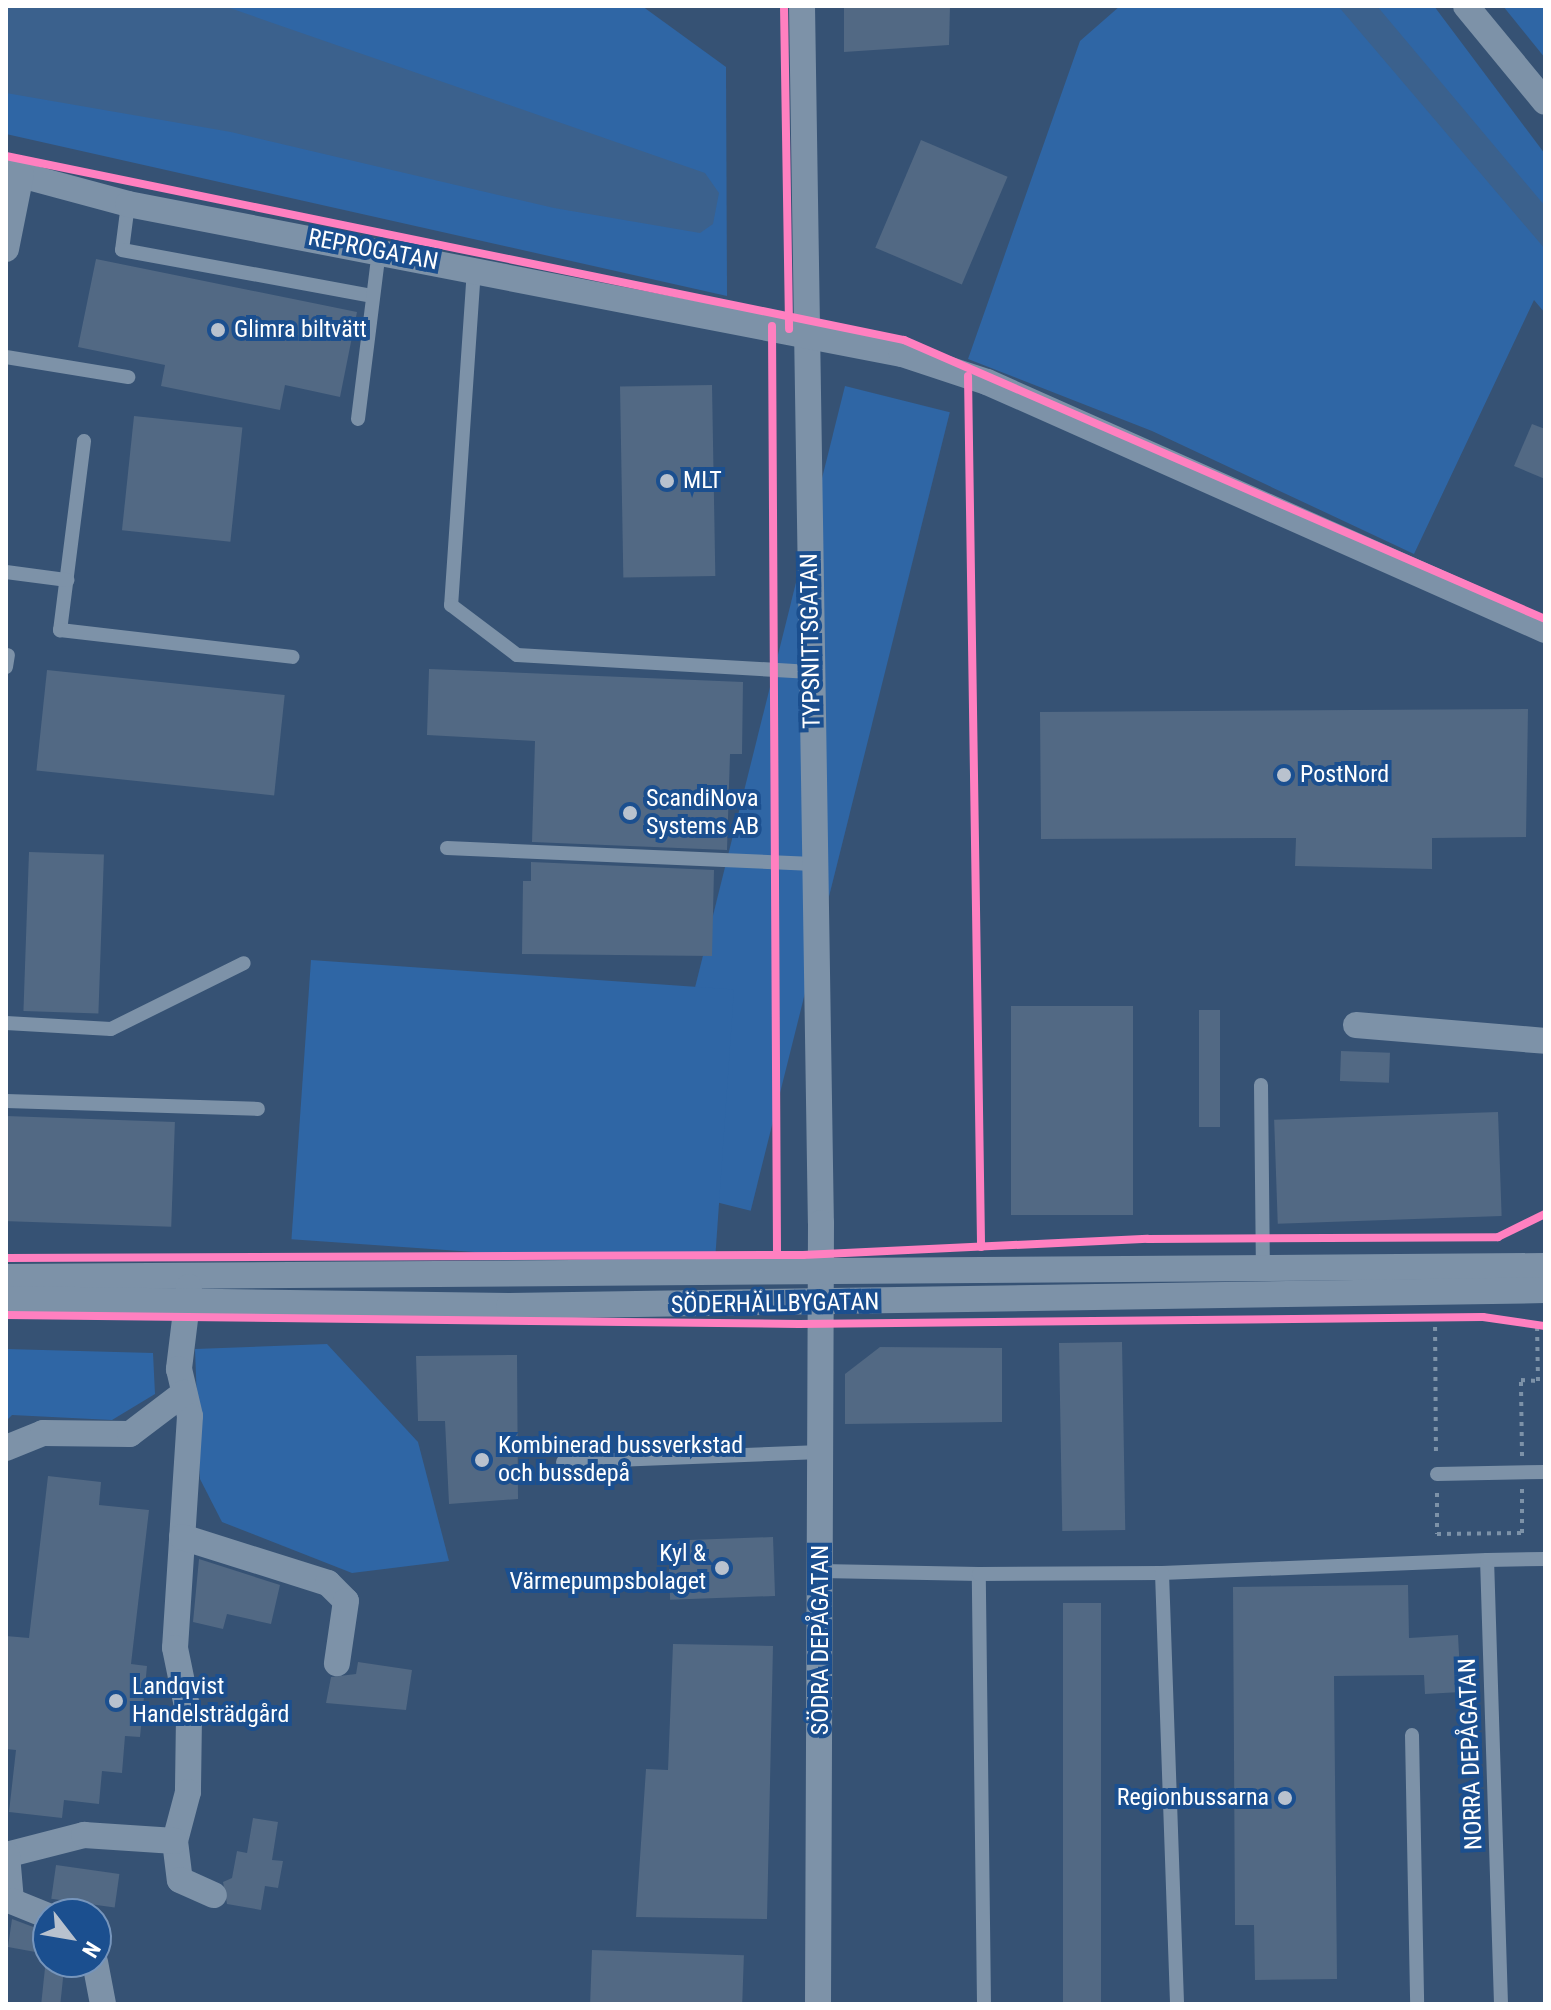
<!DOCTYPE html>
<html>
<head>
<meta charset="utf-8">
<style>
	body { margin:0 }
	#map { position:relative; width:1551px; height:2010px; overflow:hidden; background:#365274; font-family:"Roboto Condensed",sans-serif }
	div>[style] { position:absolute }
	.green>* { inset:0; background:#2f66a5; transform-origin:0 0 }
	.water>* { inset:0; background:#3b618d }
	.building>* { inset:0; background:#526984; transform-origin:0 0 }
	.path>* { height:4px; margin-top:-2px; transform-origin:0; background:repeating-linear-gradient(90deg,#7d92a8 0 4px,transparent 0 10px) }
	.lane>* { height:14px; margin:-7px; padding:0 7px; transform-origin:7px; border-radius:7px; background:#7d92a8 }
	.street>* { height:26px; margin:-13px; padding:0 13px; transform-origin:13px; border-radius:13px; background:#7d92a8 }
	.cycleway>* { height:8px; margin:-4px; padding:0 4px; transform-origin:4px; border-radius:4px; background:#ff80c0 }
	.dots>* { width:22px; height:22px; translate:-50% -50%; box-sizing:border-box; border:4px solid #1b4f8f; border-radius:50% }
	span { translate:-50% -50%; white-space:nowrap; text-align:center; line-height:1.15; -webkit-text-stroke:8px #1b4f8f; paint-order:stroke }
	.street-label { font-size:24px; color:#fff }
	.poi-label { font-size:24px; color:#fff }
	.left { translate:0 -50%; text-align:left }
	.right { translate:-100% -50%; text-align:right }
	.frame { position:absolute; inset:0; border:8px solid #fff; pointer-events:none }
	.north { position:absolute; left:32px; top:1898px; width:80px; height:80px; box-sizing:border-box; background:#1b4f8f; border:2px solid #7695bc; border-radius:50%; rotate:121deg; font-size:22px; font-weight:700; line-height:32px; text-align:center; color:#fff }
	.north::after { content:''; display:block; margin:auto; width:28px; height:36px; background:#b9c2ce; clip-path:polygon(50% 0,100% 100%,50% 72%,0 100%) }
</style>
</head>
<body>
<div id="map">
	<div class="green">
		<i style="clip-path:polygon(6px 6px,642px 6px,726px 67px,727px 296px,6px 134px)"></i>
		<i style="clip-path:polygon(1120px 6px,1434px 6px,1545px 154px,1545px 313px,1534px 300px,1414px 554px,1152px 431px,968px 359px,1080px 41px)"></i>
		<i style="clip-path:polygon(1503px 6px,1545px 6px,1545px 58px)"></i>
		<i style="left:845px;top:386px;width:108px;height:823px;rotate:14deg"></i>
		<i style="left:311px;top:960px;width:424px;height:280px;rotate:4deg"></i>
		<i style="clip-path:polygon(327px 1344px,418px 1442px,449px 1561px,352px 1573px,222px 1522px,200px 1479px,195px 1349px)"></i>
		<i style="clip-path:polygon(6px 1349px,153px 1353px,155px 1394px,112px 1420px,12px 1415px,6px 1421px)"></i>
	</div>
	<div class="water">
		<i style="clip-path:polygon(6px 6px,224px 6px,705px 173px,719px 193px,713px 224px,700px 233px,554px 208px,231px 132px,6px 93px)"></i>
		<i style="clip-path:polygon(1338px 6px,1377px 6px,1545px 206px,1545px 249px)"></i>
	</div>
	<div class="building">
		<i style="clip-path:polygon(844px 6px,950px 6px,949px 45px,844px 52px)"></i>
		<i style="left:921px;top:140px;width:94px;height:117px;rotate:23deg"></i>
		<i style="clip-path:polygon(96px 259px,357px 312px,340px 397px,285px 385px,280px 410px,161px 386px,165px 365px,78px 347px)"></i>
		<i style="left:712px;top:385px;width:191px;height:92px;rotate:89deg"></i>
		<i style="left:134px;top:416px;width:109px;height:115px;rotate:6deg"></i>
		<i style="clip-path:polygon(1532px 424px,1545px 429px,1545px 479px,1514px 466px)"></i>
		<i style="clip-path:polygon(429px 669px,743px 682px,742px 754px,730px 754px,727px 850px,532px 842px,535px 741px,427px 735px)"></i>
		<i style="left:47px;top:670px;width:239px;height:101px;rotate:6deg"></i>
		<i style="clip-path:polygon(1528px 709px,1526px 837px,1432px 838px,1432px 869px,1295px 866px,1296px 838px,1041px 839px,1040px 712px)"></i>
		<i style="left:29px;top:852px;width:75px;height:159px;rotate:2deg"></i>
		<i style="clip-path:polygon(531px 862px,714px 870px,712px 956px,522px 954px,523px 881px,531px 881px)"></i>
		<i style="left:1011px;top:1006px;width:122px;height:209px"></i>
		<i style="left:1199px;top:1010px;width:21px;height:117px"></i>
		<i style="left:1341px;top:1051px;width:49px;height:30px;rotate:2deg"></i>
		<i style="left:1498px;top:1112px;width:104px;height:224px;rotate:88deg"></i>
		<i style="left:6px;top:1116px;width:169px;height:105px;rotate:2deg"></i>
		<i style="left:1122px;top:1342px;width:188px;height:63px;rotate:89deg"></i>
		<i style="clip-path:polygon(880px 1347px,1002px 1348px,1002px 1422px,845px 1424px,845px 1374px)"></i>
		<i style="clip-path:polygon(517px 1355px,518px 1499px,449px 1504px,445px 1421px,418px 1421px,416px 1356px)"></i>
		<i style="clip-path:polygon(48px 1476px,101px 1482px,99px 1505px,149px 1510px,131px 1664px,147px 1666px,140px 1737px,125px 1736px,122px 1773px,102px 1771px,99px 1804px,64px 1800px,62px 1818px,9px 1812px,16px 1750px,6px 1749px,6px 1636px,29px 1638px)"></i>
		<i style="left:773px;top:1537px;width:59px;height:105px;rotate:88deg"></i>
		<i style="clip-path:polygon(199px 1559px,280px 1585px,271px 1624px,227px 1614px,223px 1629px,193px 1622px)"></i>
		<i style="clip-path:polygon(1408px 1585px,1409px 1638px,1458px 1635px,1461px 1692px,1425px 1694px,1424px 1675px,1334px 1676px,1337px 1979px,1255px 1980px,1254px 1925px,1235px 1925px,1233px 1587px)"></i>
		<i style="left:1063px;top:1603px;width:38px;height:401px"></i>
		<i style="clip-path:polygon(673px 1644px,773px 1646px,767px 1919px,636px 1917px,646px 1769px,668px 1770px)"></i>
		<i style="clip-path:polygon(358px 1662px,412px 1670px,406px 1710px,326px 1703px,331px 1677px,356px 1674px)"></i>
		<i style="clip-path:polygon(253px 1818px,278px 1822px,272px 1860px,283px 1861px,278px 1888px,265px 1886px,261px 1910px,227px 1904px,223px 1882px,232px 1878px,237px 1851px,247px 1853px)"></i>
		<i style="left:56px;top:1865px;width:64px;height:34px;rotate:8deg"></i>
		<i style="clip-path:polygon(12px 1919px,44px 1931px,41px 1953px,8px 1947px)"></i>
		<i style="left:592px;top:1950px;width:152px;height:54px;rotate:2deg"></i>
		<i style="left:45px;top:1968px;width:19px;height:36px;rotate:6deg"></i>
	</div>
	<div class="path">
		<i style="left:1435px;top:1317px;width:139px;rotate:89.6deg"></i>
		<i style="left:1522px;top:1456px;width:76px;rotate:-90.8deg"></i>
		<i style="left:1521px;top:1380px;width:17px;rotate:3deg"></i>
		<i style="left:1538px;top:1381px;width:55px;rotate:-91deg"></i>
		<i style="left:1437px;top:1493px;width:41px;rotate:90deg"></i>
		<i style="left:1437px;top:1534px;width:85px;rotate:-0.7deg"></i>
		<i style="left:1522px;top:1533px;width:45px;rotate:-90deg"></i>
	</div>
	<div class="lane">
		<i style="left:128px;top:204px;width:46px;rotate:97.4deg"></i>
		<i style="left:122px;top:250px;width:255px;rotate:10.4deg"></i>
		<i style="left:474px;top:269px;width:337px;rotate:93.9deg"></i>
		<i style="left:451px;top:605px;width:83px;rotate:37.1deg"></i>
		<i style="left:517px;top:655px;width:294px;rotate:3.3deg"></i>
		<i style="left:6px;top:357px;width:124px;rotate:9.3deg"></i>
		<i style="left:358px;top:419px;width:169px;rotate:-82.9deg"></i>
		<i style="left:84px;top:441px;width:191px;rotate:97.2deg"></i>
		<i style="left:60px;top:630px;width:234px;rotate:6.6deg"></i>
		<i style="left:6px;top:572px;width:62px;rotate:7.5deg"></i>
		<i style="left:6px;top:667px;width:12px;rotate:-81deg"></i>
		<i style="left:447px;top:848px;width:367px;rotate:2.5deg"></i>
		<i style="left:6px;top:1023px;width:105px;rotate:3.3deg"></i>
		<i style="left:111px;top:1029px;width:148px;rotate:-26.4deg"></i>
		<i style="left:1261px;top:1085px;width:186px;rotate:89.4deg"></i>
		<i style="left:6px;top:1101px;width:252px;rotate:1.8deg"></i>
		<i style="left:563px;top:1462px;width:258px;rotate:-2.2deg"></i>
		<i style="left:1437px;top:1474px;width:108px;rotate:-1.1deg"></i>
		<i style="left:821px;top:1571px;width:158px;rotate:1.1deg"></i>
		<i style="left:1162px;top:1573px;width:325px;rotate:-2.3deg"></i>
		<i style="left:1412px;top:1735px;width:269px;rotate:88.9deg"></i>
		<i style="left:984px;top:2004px;width:430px;rotate:-90.7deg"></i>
		<i style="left:979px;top:1574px;width:183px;rotate:-0.3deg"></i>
		<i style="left:1162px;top:1573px;width:431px;rotate:88deg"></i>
		<i style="left:1501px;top:2004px;width:444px;rotate:-91.8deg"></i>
		<i style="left:1487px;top:1560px;width:58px;rotate:-1deg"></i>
	</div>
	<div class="street">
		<i style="left:802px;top:6px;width:1217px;rotate:89.11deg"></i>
		<i style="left:821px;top:1223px;width:781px;rotate:90.22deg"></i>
		<i style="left:1466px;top:6px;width:124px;rotate:50.5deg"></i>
		<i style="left:6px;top:171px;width:126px;rotate:15.1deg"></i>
		<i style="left:128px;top:204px;width:788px;rotate:10.97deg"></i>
		<i style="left:902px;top:354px;width:89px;rotate:18.2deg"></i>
		<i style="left:987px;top:382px;width:611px;rotate:23.96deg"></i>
		<i style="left:6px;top:249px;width:76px;rotate:-78.7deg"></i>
		<i style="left:1356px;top:1025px;width:190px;rotate:4.8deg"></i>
		<i style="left:6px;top:1277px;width:1539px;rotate:-0.41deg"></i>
		<i style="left:189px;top:1287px;width:83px;rotate:97deg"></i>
		<i style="left:179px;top:1369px;width:48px;rotate:76.8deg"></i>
		<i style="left:190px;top:1416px;width:232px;rotate:93.7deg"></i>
		<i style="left:175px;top:1648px;width:69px;rotate:78.4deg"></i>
		<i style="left:189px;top:1716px;width:76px;rotate:90.8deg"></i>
		<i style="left:188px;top:1792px;width:51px;rotate:104.9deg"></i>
		<i style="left:175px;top:1841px;width:39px;rotate:83deg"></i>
		<i style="left:180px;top:1880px;width:37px;rotate:24deg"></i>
		<i style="left:6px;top:1299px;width:503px;rotate:0.8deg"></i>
		<i style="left:509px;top:1306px;width:1036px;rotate:-0.88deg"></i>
		<i style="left:6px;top:1448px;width:40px;rotate:-22deg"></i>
		<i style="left:43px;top:1433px;width:87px;rotate:0.7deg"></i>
		<i style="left:130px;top:1434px;width:68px;rotate:-37.2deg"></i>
		<i style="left:182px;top:1537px;width:153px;rotate:17.5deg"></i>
		<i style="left:328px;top:1583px;width:25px;rotate:45deg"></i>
		<i style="left:346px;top:1601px;width:63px;rotate:98.3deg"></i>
		<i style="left:6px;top:1855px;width:81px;rotate:-14.4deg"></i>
		<i style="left:84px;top:1835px;width:91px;rotate:3.8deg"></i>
		<i style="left:7px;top:1855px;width:46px;rotate:85deg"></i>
		<i style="left:11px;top:1901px;width:40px;rotate:22deg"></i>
		<i style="left:95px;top:1962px;width:43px;rotate:79.2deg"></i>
	</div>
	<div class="cycleway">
		<i style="left:784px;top:6px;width:323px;rotate:89.1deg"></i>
		<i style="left:6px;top:156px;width:917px;rotate:11.58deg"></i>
		<i style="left:904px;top:340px;width:699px;rotate:23.52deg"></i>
		<i style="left:772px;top:326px;width:929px;rotate:89.69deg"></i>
		<i style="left:968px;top:376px;width:871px;rotate:89.14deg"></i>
		<i style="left:6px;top:1258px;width:797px;rotate:-0.22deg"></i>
		<i style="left:803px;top:1255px;width:345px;rotate:-2.7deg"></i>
		<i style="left:1148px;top:1239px;width:350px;rotate:-0.3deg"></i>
		<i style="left:1498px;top:1237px;width:52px;rotate:-26.1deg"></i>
		<i style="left:6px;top:1315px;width:793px;rotate:0.65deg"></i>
		<i style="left:799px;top:1324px;width:684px;rotate:-0.59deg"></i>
		<i style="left:1483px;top:1317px;width:63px;rotate:8.3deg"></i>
	</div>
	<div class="dots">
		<i style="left:218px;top:330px;background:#b9c2ce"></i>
		<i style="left:667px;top:481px;background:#b9c2ce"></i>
		<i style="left:1284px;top:775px;background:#b9c2ce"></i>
		<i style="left:630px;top:813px;background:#b9c2ce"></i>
		<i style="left:482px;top:1460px;background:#b9c2ce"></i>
		<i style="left:722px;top:1568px;background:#b9c2ce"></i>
		<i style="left:116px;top:1701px;background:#b9c2ce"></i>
		<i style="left:1285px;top:1798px;background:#b9c2ce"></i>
	</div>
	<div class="street-label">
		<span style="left:373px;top:250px;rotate:11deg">REPROGATAN</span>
		<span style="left:811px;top:641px;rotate:-91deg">TYPSNITTSGATAN</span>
		<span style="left:775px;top:1304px;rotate:-1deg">SÖDERHÄLLBYGATAN</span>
		<span style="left:821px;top:1640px;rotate:-90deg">SÖDRA DEPÅGATAN</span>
		<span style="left:1471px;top:1754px;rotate:-92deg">NORRA DEPÅGATAN</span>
	</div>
	<div class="poi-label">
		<span class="left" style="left:234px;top:330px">Glimra biltvätt</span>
		<span class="left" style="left:683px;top:481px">MLT</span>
		<span class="left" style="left:1300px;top:775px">PostNord</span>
		<span class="left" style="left:646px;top:813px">ScandiNova<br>Systems AB</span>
		<span class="left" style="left:498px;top:1460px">Kombinerad bussverkstad<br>och bussdepå</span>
		<span class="right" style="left:706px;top:1568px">Kyl &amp;<br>Värmepumpsbolaget</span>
		<span class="left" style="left:132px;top:1701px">Landqvist<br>Handelsträdgård</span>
		<span class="right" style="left:1269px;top:1798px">Regionbussarna</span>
	</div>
	<div class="frame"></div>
	<div class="north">N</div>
</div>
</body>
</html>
